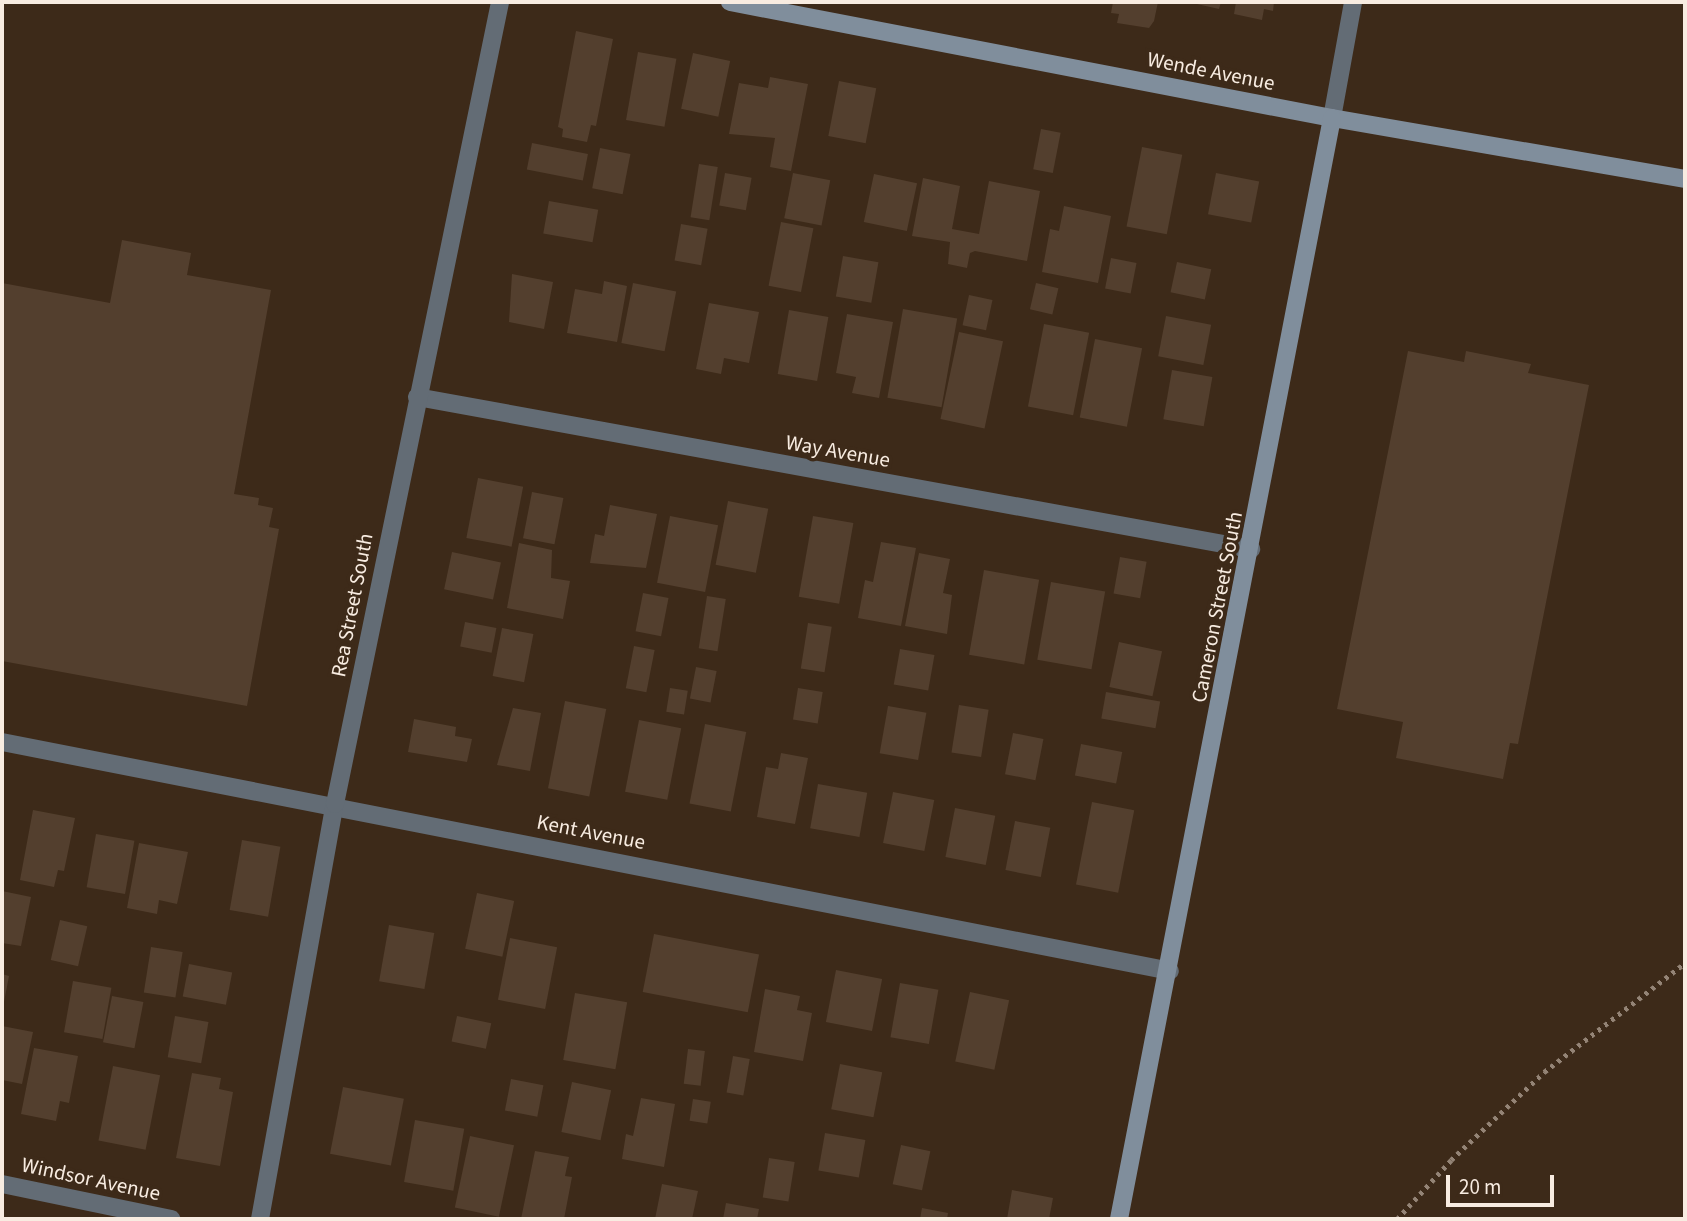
<!DOCTYPE html>
<html>
<head>
<meta charset="utf-8">
<style>
	body { margin:0 }
	#map { position:relative; width:1687px; height:1221px; overflow:hidden; background:#3d2a19; font-family:"Source Sans 3",sans-serif }
	div>[style] { position:absolute }
	.building>* { inset:0; background:#533f2e; transform-origin:0 0 }
	.path>* { height:4.5px; margin-top:-2.25px; transform-origin:0; background:repeating-linear-gradient(90deg,#948476 0 3.5px,transparent 0 8.5px) }
	.street>* { height:18px; margin:-9px; padding:0 9px; transform-origin:9px; border-radius:9px; background:#636c75 }
	.secondary>* { height:18px; margin:-9px; padding:0 9px; transform-origin:9px; border-radius:9px; background:#808e9c }
	span { translate:-50% -50%; white-space:nowrap; text-align:center; line-height:1.15; -webkit-text-stroke:7px #3d2a19; paint-order:stroke }
	.street-label { font-size:21px; color:#f8ece1 }
	.frame { position:absolute; inset:0; border:4px solid #f8ece1; pointer-events:none }
	.scale { position:absolute; left:1446px; top:1175px; width:108px; height:32px; box-sizing:border-box; border:4px solid #f8ece1; border-top:0; padding-left:9px; font-size:21px; line-height:24px; white-space:nowrap; color:#f8ece1; -webkit-text-stroke:5px #3d2a19; paint-order:stroke }
</style>
</head>
<body>
<div id="map">
	<div class="building">
		<i style="clip-path:polygon(1113px 2px,1158px 2px,1154px 21px,1149px 28px,1117px 23px,1119px 14px,1111px 13px)"></i>
		<i style="clip-path:polygon(1188px 2px,1221px 2px,1219px 9px)"></i>
		<i style="clip-path:polygon(1236px 2px,1274px 2px,1273px 11px,1264px 9px,1262px 20px,1234px 14px)"></i>
		<i style="clip-path:polygon(576px 31px,613px 39px,596px 126px,591px 125px,587px 142px,562px 137px,563px 129px,558px 127px)"></i>
		<i style="left:638px;top:52px;width:39px;height:69px;rotate:10deg"></i>
		<i style="left:693px;top:53px;width:38px;height:57px;rotate:12deg"></i>
		<i style="clip-path:polygon(770px 77px,808px 84px,791px 171px,770px 167px,775px 138px,729px 134px,739px 83px,768px 88px)"></i>
		<i style="left:839px;top:81px;width:38px;height:56px;rotate:11deg"></i>
		<i style="left:1041px;top:129px;width:20px;height:41px;rotate:11deg"></i>
		<i style="left:532px;top:143px;width:57px;height:27px;rotate:11deg"></i>
		<i style="left:1142px;top:147px;width:41px;height:81px;rotate:11deg"></i>
		<i style="left:600px;top:148px;width:31px;height:41px;rotate:11deg"></i>
		<i style="left:699px;top:164px;width:19px;height:54px;rotate:9deg"></i>
		<i style="left:725px;top:173px;width:27px;height:33px;rotate:10deg"></i>
		<i style="left:793px;top:173px;width:38px;height:46px;rotate:11deg"></i>
		<i style="left:1216px;top:173px;width:44px;height:42px;rotate:11deg"></i>
		<i style="left:874px;top:174px;width:44px;height:49px;rotate:12deg"></i>
		<i style="clip-path:polygon(923px 178px,960px 186px,952px 229px,979px 234px,989px 181px,1040px 191px,1027px 261px,975px 251px,970px 253px,967px 268px,948px 264px,950px 242px,912px 236px)"></i>
		<i style="left:549px;top:201px;width:50px;height:33px;rotate:10deg"></i>
		<i style="clip-path:polygon(1064px 206px,1111px 216px,1098px 283px,1042px 272px,1050px 229px,1059px 231px)"></i>
		<i style="left:781px;top:222px;width:33px;height:65px;rotate:11deg"></i>
		<i style="left:681px;top:224px;width:27px;height:37px;rotate:10deg"></i>
		<i style="clip-path:polygon(122px 240px,191px 253px,187px 275px,271px 290px,234px 494px,259px 498px,258px 505px,273px 508px,269px 527px,279px 529px,247px 706px,2px 661px,2px 283px,110px 303px)"></i>
		<i style="left:843px;top:256px;width:36px;height:41px;rotate:10deg"></i>
		<i style="left:1111px;top:258px;width:26px;height:31px;rotate:11deg"></i>
		<i style="left:1177px;top:262px;width:35px;height:31px;rotate:12deg"></i>
		<i style="clip-path:polygon(512px 274px,553px 282px,544px 329px,509px 322px)"></i>
		<i style="clip-path:polygon(604px 281px,627px 286px,617px 342px,567px 333px,575px 289px,602px 294px)"></i>
		<i style="left:633px;top:283px;width:44px;height:61px;rotate:11deg"></i>
		<i style="left:1036px;top:283px;width:23px;height:27px;rotate:13deg"></i>
		<i style="left:969px;top:295px;width:24px;height:31px;rotate:12deg"></i>
		<i style="clip-path:polygon(709px 303px,759px 312px,749px 363px,724px 358px,721px 374px,696px 369px)"></i>
		<i style="left:903px;top:309px;width:55px;height:90px;rotate:10deg"></i>
		<i style="left:789px;top:310px;width:40px;height:65px;rotate:10deg"></i>
		<i style="clip-path:polygon(847px 314px,893px 322px,879px 398px,852px 393px,856px 377px,836px 373px)"></i>
		<i style="left:1166px;top:316px;width:46px;height:41px;rotate:11deg"></i>
		<i style="left:1044px;top:324px;width:46px;height:84px;rotate:11deg"></i>
		<i style="left:959px;top:332px;width:45px;height:89px;rotate:12deg"></i>
		<i style="left:1095px;top:339px;width:48px;height:80px;rotate:11deg"></i>
		<i style="clip-path:polygon(1408px 351px,1464px 362px,1466px 351px,1531px 364px,1528px 373px,1589px 385px,1518px 744px,1510px 743px,1503px 779px,1396px 758px,1403px 722px,1337px 709px)"></i>
		<i style="left:1172px;top:370px;width:41px;height:50px;rotate:10deg"></i>
		<i style="left:478px;top:478px;width:46px;height:61px;rotate:11deg"></i>
		<i style="left:532px;top:492px;width:32px;height:47px;rotate:11deg"></i>
		<i style="left:728px;top:501px;width:41px;height:65px;rotate:11deg"></i>
		<i style="clip-path:polygon(610px 505px,657px 514px,646px 568px,590px 563px,595px 534px,604px 536px)"></i>
		<i style="left:670px;top:516px;width:49px;height:68px;rotate:11deg"></i>
		<i style="left:813px;top:516px;width:41px;height:82px;rotate:10deg"></i>
		<i style="clip-path:polygon(881px 542px,916px 548px,901px 626px,858px 618px,865px 580px,873px 582px)"></i>
		<i style="clip-path:polygon(519px 543px,552px 550px,551px 578px,570px 581px,563px 619px,507px 608px)"></i>
		<i style="left:452px;top:552px;width:50px;height:38px;rotate:12deg"></i>
		<i style="clip-path:polygon(919px 553px,950px 559px,943px 593px,952px 595px,947px 634px,905px 626px)"></i>
		<i style="left:1120px;top:557px;width:27px;height:37px;rotate:10deg"></i>
		<i style="left:984px;top:570px;width:56px;height:86px;rotate:10deg"></i>
		<i style="left:1051px;top:582px;width:55px;height:79px;rotate:10deg"></i>
		<i style="left:643px;top:593px;width:26px;height:39px;rotate:11deg"></i>
		<i style="left:707px;top:596px;width:19px;height:53px;rotate:9deg"></i>
		<i style="left:465px;top:622px;width:32px;height:25px;rotate:11deg"></i>
		<i style="left:808px;top:623px;width:24px;height:46px;rotate:9deg"></i>
		<i style="left:502px;top:628px;width:32px;height:49px;rotate:11deg"></i>
		<i style="left:1119px;top:642px;width:44px;height:46px;rotate:12deg"></i>
		<i style="left:634px;top:646px;width:21px;height:43px;rotate:11deg"></i>
		<i style="left:900px;top:649px;width:35px;height:36px;rotate:10deg"></i>
		<i style="left:696px;top:667px;width:21px;height:32px;rotate:11deg"></i>
		<i style="left:670px;top:688px;width:18px;height:24px;rotate:9deg"></i>
		<i style="left:798px;top:688px;width:25px;height:32px;rotate:9deg"></i>
		<i style="left:1106px;top:692px;width:55px;height:27px;rotate:10deg"></i>
		<i style="left:565px;top:701px;width:42px;height:89px;rotate:11deg"></i>
		<i style="left:959px;top:705px;width:30px;height:48px;rotate:9deg"></i>
		<i style="left:888px;top:706px;width:39px;height:48px;rotate:10deg"></i>
		<i style="clip-path:polygon(513px 708px,541px 713px,530px 771px,497px 765px)"></i>
		<i style="clip-path:polygon(414px 719px,456px 727px,455px 736px,472px 739px,467px 762px,408px 752px)"></i>
		<i style="left:639px;top:720px;width:43px;height:73px;rotate:11deg"></i>
		<i style="left:705px;top:724px;width:42px;height:81px;rotate:11deg"></i>
		<i style="left:1013px;top:733px;width:31px;height:42px;rotate:11deg"></i>
		<i style="left:1081px;top:744px;width:42px;height:32px;rotate:11deg"></i>
		<i style="clip-path:polygon(781px 753px,808px 758px,795px 824px,757px 817px,766px 767px,778px 769px)"></i>
		<i style="left:818px;top:784px;width:50px;height:45px;rotate:10deg"></i>
		<i style="left:893px;top:792px;width:42px;height:52px;rotate:11deg"></i>
		<i style="left:1092px;top:802px;width:43px;height:84px;rotate:11deg"></i>
		<i style="left:955px;top:808px;width:41px;height:50px;rotate:11deg"></i>
		<i style="clip-path:polygon(33px 810px,75px 818px,64px 871px,58px 870px,54px 887px,20px 880px)"></i>
		<i style="left:1015px;top:821px;width:36px;height:50px;rotate:11deg"></i>
		<i style="left:96px;top:834px;width:39px;height:54px;rotate:10deg"></i>
		<i style="left:242px;top:840px;width:39px;height:71px;rotate:10deg"></i>
		<i style="clip-path:polygon(139px 843px,188px 852px,177px 904px,159px 900px,157px 914px,127px 908px)"></i>
		<i style="clip-path:polygon(2px 891px,31px 897px,21px 946px,2px 943px)"></i>
		<i style="left:477px;top:893px;width:38px;height:57px;rotate:12deg"></i>
		<i style="left:60px;top:920px;width:28px;height:41px;rotate:13deg"></i>
		<i style="left:389px;top:925px;width:46px;height:57px;rotate:10deg"></i>
		<i style="left:654px;top:934px;width:107px;height:59px;rotate:11deg"></i>
		<i style="left:510px;top:938px;width:48px;height:63px;rotate:11deg"></i>
		<i style="left:151px;top:947px;width:32px;height:46px;rotate:9deg"></i>
		<i style="left:189px;top:964px;width:44px;height:33px;rotate:11deg"></i>
		<i style="left:836px;top:970px;width:47px;height:53px;rotate:11deg"></i>
		<i style="clip-path:polygon(2px 974px,9px 976px,3px 1007px,2px 1007px)"></i>
		<i style="left:73px;top:981px;width:39px;height:52px;rotate:10deg"></i>
		<i style="left:900px;top:983px;width:39px;height:55px;rotate:10deg"></i>
		<i style="clip-path:polygon(765px 989px,800px 996px,797px 1010px,812px 1013px,803px 1061px,754px 1052px)"></i>
		<i style="left:970px;top:992px;width:40px;height:71px;rotate:12deg"></i>
		<i style="left:575px;top:993px;width:53px;height:68px;rotate:10deg"></i>
		<i style="left:112px;top:996px;width:32px;height:47px;rotate:11deg"></i>
		<i style="left:175px;top:1016px;width:34px;height:42px;rotate:10deg"></i>
		<i style="left:457px;top:1016px;width:35px;height:26px;rotate:12deg"></i>
		<i style="clip-path:polygon(2px 1026px,33px 1032px,22px 1084px,2px 1080px)"></i>
		<i style="clip-path:polygon(34px 1048px,78px 1056px,69px 1103px,60px 1101px,56px 1121px,21px 1114px)"></i>
		<i style="left:688px;top:1049px;width:17px;height:35px;rotate:7deg"></i>
		<i style="left:733px;top:1056px;width:17px;height:37px;rotate:10deg"></i>
		<i style="left:840px;top:1064px;width:43px;height:46px;rotate:11deg"></i>
		<i style="left:113px;top:1066px;width:48px;height:76px;rotate:11deg"></i>
		<i style="clip-path:polygon(192px 1073px,221px 1078px,219px 1089px,233px 1092px,220px 1166px,176px 1158px)"></i>
		<i style="left:511px;top:1079px;width:33px;height:32px;rotate:11deg"></i>
		<i style="left:572px;top:1082px;width:40px;height:51px;rotate:12deg"></i>
		<i style="left:343px;top:1087px;width:62px;height:68px;rotate:11deg"></i>
		<i style="clip-path:polygon(641px 1098px,675px 1104px,664px 1167px,622px 1159px,626px 1134px,633px 1136px)"></i>
		<i style="left:693px;top:1099px;width:18px;height:22px;rotate:9deg"></i>
		<i style="left:415px;top:1120px;width:50px;height:63px;rotate:10deg"></i>
		<i style="left:825px;top:1133px;width:41px;height:38px;rotate:10deg"></i>
		<i style="left:470px;top:1136px;width:45px;height:73px;rotate:12deg"></i>
		<i style="left:901px;top:1145px;width:30px;height:40px;rotate:12deg"></i>
		<i style="clip-path:polygon(535px 1151px,569px 1157px,565px 1176px,572px 1177px,564px 1219px,521px 1219px)"></i>
		<i style="left:769px;top:1158px;width:26px;height:40px;rotate:9deg"></i>
		<i style="clip-path:polygon(662px 1184px,698px 1191px,692px 1219px,655px 1219px)"></i>
		<i style="clip-path:polygon(1012px 1190px,1053px 1198px,1049px 1219px,1007px 1219px)"></i>
		<i style="clip-path:polygon(726px 1203px,759px 1209px,757px 1219px,723px 1219px)"></i>
		<i style="clip-path:polygon(922px 1208px,948px 1213px,947px 1219px,920px 1219px)"></i>
	</div>
	<div class="path">
		<i style="left:1397px;top:1219px;width:80px;rotate:-47.5deg"></i>
		<i style="left:1451px;top:1160px;width:128px;rotate:-43.4deg"></i>
		<i style="left:1544px;top:1072px;width:178px;rotate:-37.7deg"></i>
	</div>
	<div class="street">
		<i style="left:1332px;top:118px;width:118px;rotate:-79.7deg"></i>
		<i style="left:417px;top:397px;width:848px;rotate:10.33deg"></i>
		<i style="left:2px;top:742px;width:1190px;rotate:11.09deg"></i>
		<i style="left:2px;top:1184px;width:173px;rotate:11.7deg"></i>
		<i style="left:260px;top:1219px;width:422px;rotate:-79.8deg"></i>
		<i style="left:335px;top:804px;width:819px;rotate:-78.37deg"></i>
	</div>
	<div class="secondary">
		<i style="left:730px;top:2px;width:613px;rotate:10.91deg"></i>
		<i style="left:1332px;top:118px;width:358px;rotate:9.8deg"></i>
		<i style="left:1119px;top:1219px;width:1121px;rotate:-79.05deg"></i>
	</div>
	<div class="street-label">
		<span style="left:1211px;top:71px;rotate:11deg">Wende Avenue</span>
		<span style="left:838px;top:451px;rotate:10deg">Way Avenue</span>
		<span style="left:352px;top:605px;rotate:-79deg">Rea Street South</span>
		<span style="left:1217px;top:607px;rotate:-79deg">Cameron Street South</span>
		<span style="left:591px;top:832px;rotate:11deg">Kent Avenue</span>
		<span style="left:91px;top:1179px;rotate:12deg">Windsor Avenue</span>
	</div>
	<div class="frame"></div>
	<div class="scale">20 m</div>
</div>
</body>
</html>
